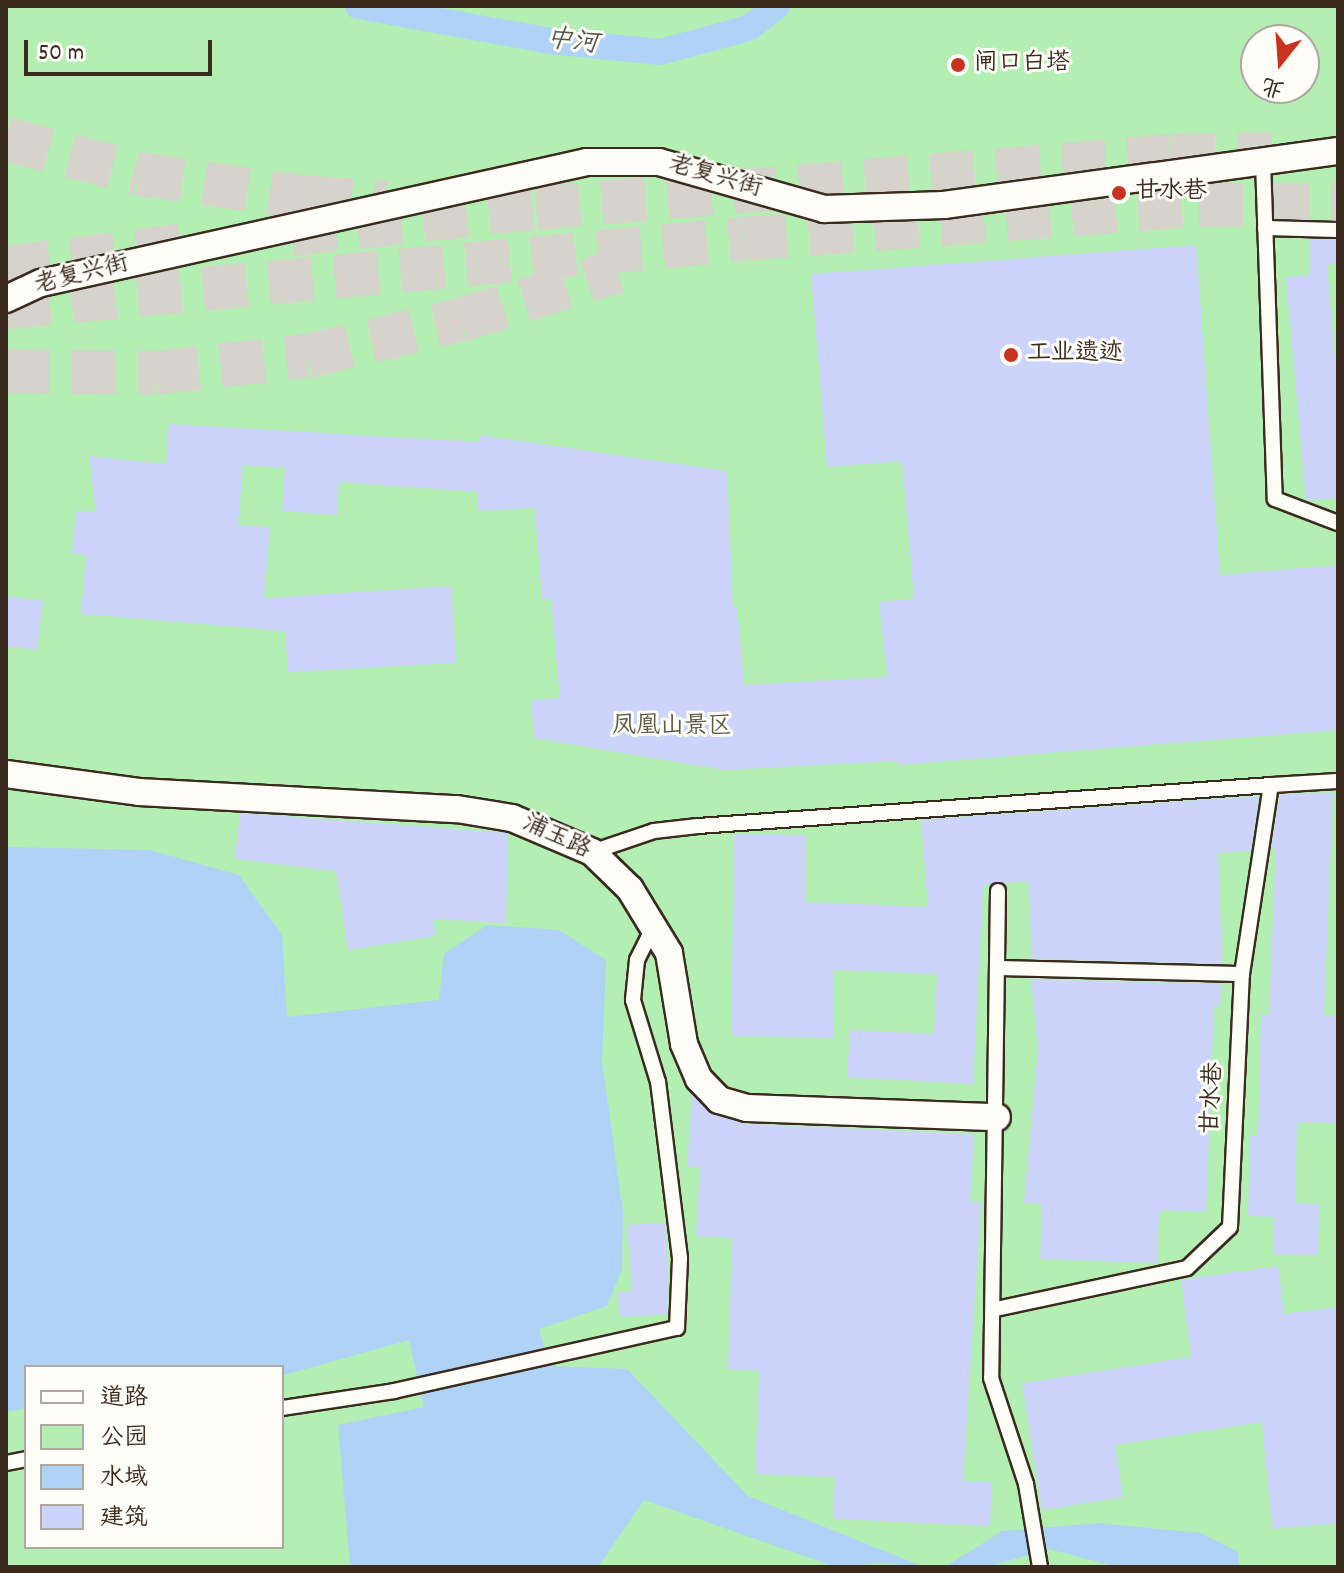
<!DOCTYPE html>
<html>
<head>
<meta charset="utf-8">
<style>
	body { margin:0 }
	#map { position:relative; width:1344px; height:1573px; overflow:hidden; background:#fdfcf7; font-family:Dekko,"LXGW WenKai TC",sans-serif }
	div>[style] { position:absolute }
	.green>* { inset:0; background:#b3eeb3 }
	.water>* { inset:0; background:#aed3f7 }
	.canal>* { height:26px; margin:-13px; padding:0 13px; transform-origin:13px; border-radius:13px; background:#aed3f7 }
	.building>* { inset:0; background:#ccd4fc }
	.trunk-tunnel>* { height:44px; margin-top:-22px; transform-origin:0; background:repeating-linear-gradient(90deg,#d6d2cc 0 44px,transparent 0 66px) }
	.roads { filter:drop-shadow(2px 0 #3b2a1e) drop-shadow(-2px 0 #3b2a1e) drop-shadow(0 2px #3b2a1e) drop-shadow(0 -2px #3b2a1e) }
	.service>* { height:14px; margin:-7px; padding:0 7px; transform-origin:7px; border-radius:7px; background:#fdfcf7 }
	.minor>* { height:26px; margin:-13px; padding:0 13px; transform-origin:13px; border-radius:13px; background:#fdfcf7 }
	.dots>* { width:22px; height:22px; translate:-50% -50%; box-sizing:border-box; border:4px solid #fdfcf7; border-radius:50% }
	span { translate:-50% -50%; white-space:nowrap; text-align:center; line-height:1.15; -webkit-text-stroke:6px #fdfcf7; paint-order:stroke }
	.poi-label { font-size:24px; color:#3b2a1e }
	.left { translate:0 -50%; text-align:left }
	.street-label { font-size:24px; color:#3b2a1e }
	.park-label { font-size:24px; color:#595b43 }
	.water-label { font-size:26px; color:#585454; font-style:italic }
	.frame { position:absolute; inset:0; border:8px solid #3b2a1e; pointer-events:none }
	.legend { position:absolute; left:24px; top:1365px; width:260px; height:184px; box-sizing:border-box; background:#fdfcf7; border:2px solid #afa8a0; margin:0; padding:10px 14px; list-style:none; font-size:24px; color:#3b2a1e }
	.legend li { display:flex; align-items:center; gap:16px; height:40px }
	.legend b { width:40px; border:2px solid #afa8a0 }
	.north { position:absolute; left:1240px; top:24px; width:80px; height:80px; box-sizing:border-box; background:#fdfcf7; border:2px solid #afa8a0; border-radius:50%; rotate:197deg; font-size:22px; font-weight:700; line-height:32px; text-align:center; color:#3b2a1e }
	.north::after { content:''; display:block; margin:auto; width:28px; height:36px; background:#c8321e; clip-path:polygon(50% 0,100% 100%,50% 72%,0 100%) }
	.scale { position:absolute; left:24px; top:40px; width:188px; height:36px; box-sizing:border-box; border:4px solid #3b2a1e; border-top:0; padding-left:10px; font-size:24px; line-height:28px; white-space:nowrap; color:#3b2a1e; -webkit-text-stroke:6px #fdfcf7; paint-order:stroke }
</style>
</head>
<body>
<div id="map">
	<div class="green">
		<i style="clip-path:polygon(evenodd,6px 6px,1338px 6px,1338px 1567px,6px 1567px,6px 6px,1256px 40px,1304px 40px,1304px 88px,1256px 88px,1256px 40px,6px 6px,26px 1367px,282px 1367px,282px 1547px,26px 1547px,26px 1367px)"></i>
	</div>
	<div class="water">
		<i style="clip-path:polygon(6px 847px,150px 850px,239px 875px,282px 935px,287px 1017px,439px 1000px,444px 954px,487px 925px,559px 930px,606px 960px,602px 1061px,623px 1212px,622px 1269px,607px 1306px,539px 1329px,550px 1366px,627px 1369px,748px 1496px,924px 1567px,879px 1563px,836px 1567px,644px 1500px,598px 1567px,350px 1567px,338px 1425px,424px 1407px,409px 1340px,284px 1375px,282px 1367px,261px 1365px,26px 1367px,26px 1408px,6px 1412px)"></i>
		<i style="clip-path:polygon(1098px 1523px,1200px 1533px,1238px 1552px,1239px 1567px,1117px 1567px,1049px 1549px,987px 1567px,945px 1567px,1002px 1531px)"></i>
	</div>
	<div class="canal">
		<i style="left:358px;top:6px;width:195px;rotate:10.3deg"></i>
		<i style="left:550px;top:41px;width:111px;rotate:5.7deg"></i>
		<i style="left:660px;top:52px;width:92px;rotate:-15.1deg"></i>
		<i style="left:749px;top:28px;width:36px;rotate:-38deg"></i>
	</div>
	<div class="building">
		<i style="clip-path:polygon(1309px 239px,1338px 240px,1338px 264px,1327px 264px,1338px 399px,1338px 498px,1306px 500px,1286px 277px,1309px 275px)"></i>
		<i style="clip-path:polygon(1196px 245px,1220px 575px,1338px 565px,1338px 730px,898px 765px,897px 761px,724px 770px,534px 738px,531px 700px,560px 698px,551px 599px,542px 600px,535px 508px,477px 511px,478px 492px,339px 482px,337px 515px,282px 511px,285px 468px,243px 465px,238px 525px,270px 527px,264px 598px,451px 586px,456px 663px,288px 672px,285px 631px,81px 614px,86px 555px,72px 553px,76px 511px,96px 512px,89px 456px,166px 464px,169px 424px,479px 442px,479px 435px,727px 471px,733px 608px,737px 607px,744px 685px,887px 677px,879px 602px,914px 599px,902px 461px,827px 467px,811px 274px)"></i>
		<i style="clip-path:polygon(6px 596px,43px 601px,37px 650px,6px 646px)"></i>
		<i style="clip-path:polygon(1333px 793px,1324px 1016px,1338px 1016px,1338px 1123px,1297px 1122px,1295px 1203px,1319px 1204px,1318px 1255px,1273px 1254px,1274px 1217px,1248px 1216px,1250px 1136px,1258px 1136px,1261px 1015px,1269px 1015px,1276px 849px,1271px 850px,1280px 794px)"></i>
		<i style="clip-path:polygon(1259px 796px,1251px 851px,1218px 853px,1222px 964px,1032px 959px,1028px 881px,983px 885px,973px 1084px,847px 1077px,850px 1030px,934px 1034px,937px 974px,834px 970px,833px 1038px,731px 1036px,734px 834px,806px 835px,805px 902px,928px 907px,921px 820px)"></i>
		<i style="clip-path:polygon(240px 813px,508px 833px,506px 923px,433px 919px,436px 936px,348px 950px,336px 871px,235px 859px)"></i>
		<i style="clip-path:polygon(1031px 979px,1221px 984px,1220px 1007px,1214px 1006px,1206px 1212px,1159px 1210px,1157px 1263px,1040px 1259px,1042px 1204px,1024px 1203px,1038px 1049px)"></i>
		<i style="clip-path:polygon(692px 1094px,714px 1115px,746px 1124px,974px 1134px,970px 1201px,981px 1202px,963px 1481px,992px 1482px,990px 1526px,833px 1519px,835px 1477px,755px 1474px,759px 1371px,728px 1369px,732px 1238px,696px 1236px,700px 1167px,687px 1167px)"></i>
		<i style="clip-path:polygon(666px 1223px,668px 1314px,619px 1317px,618px 1292px,632px 1291px,627px 1225px)"></i>
		<i style="clip-path:polygon(1278px 1266px,1284px 1314px,1338px 1307px,1338px 1523px,1272px 1529px,1262px 1422px,1115px 1445px,1123px 1497px,1042px 1510px,1022px 1383px,1191px 1357px,1181px 1280px)"></i>
	</div>
	<div class="trunk-tunnel">
		<i style="left:6px;top:139px;width:138px;rotate:14.7deg"></i>
		<i style="left:139px;top:174px;width:171px;rotate:8.1deg"></i>
		<i style="left:308px;top:198px;width:78px;rotate:2.9deg"></i>
		<i style="left:292px;top:234px;width:245px;rotate:-6.1deg"></i>
		<i style="left:536px;top:208px;width:637px;rotate:-4.68deg"></i>
		<i style="left:1171px;top:156px;width:101px;rotate:-1.1deg"></i>
		<i style="left:6px;top:268px;width:179px;rotate:-7.4deg"></i>
		<i style="left:6px;top:307px;width:740px;rotate:-5.27deg"></i>
		<i style="left:743px;top:239px;width:457px;rotate:-4.3deg"></i>
		<i style="left:1199px;top:205px;width:139px"></i>
		<i style="left:6px;top:371px;width:149px;rotate:0.8deg"></i>
		<i style="left:155px;top:373px;width:153px;rotate:-6.4deg"></i>
		<i style="left:307px;top:356px;width:158px;rotate:-13.2deg"></i>
		<i style="left:461px;top:320px;width:164px;rotate:-17.4deg"></i>
	</div>
	<div class="roads">
		<div class="service">
			<i style="left:1263px;top:162px;width:337px;rotate:88deg"></i>
			<i style="left:1275px;top:499px;width:67px;rotate:20.9deg"></i>
			<i style="left:1265px;top:228px;width:73px;rotate:1.6deg"></i>
			<i style="left:592px;top:852px;width:65px;rotate:-18.7deg"></i>
			<i style="left:654px;top:831px;width:44px;rotate:-6.5deg"></i>
			<i style="left:698px;top:826px;width:574px;rotate:-4.09deg"></i>
			<i style="left:998px;top:891px;width:487px;rotate:90.8deg"></i>
			<i style="left:991px;top:1378px;width:112px;rotate:71.7deg"></i>
			<i style="left:1026px;top:1484px;width:84px;rotate:80.4deg"></i>
			<i style="left:997px;top:968px;width:245px;rotate:1.4deg"></i>
			<i style="left:996px;top:1309px;width:195px;rotate:-12.1deg"></i>
			<i style="left:1187px;top:1268px;width:59px;rotate:-43.6deg"></i>
			<i style="left:1230px;top:1227px;width:253px;rotate:-87.3deg"></i>
			<i style="left:1242px;top:974px;width:191px;rotate:-81.3deg"></i>
			<i style="left:1271px;top:785px;width:67px;rotate:-3.4deg"></i>
			<i style="left:282px;top:1408px;width:113px;rotate:-8.6deg"></i>
			<i style="left:394px;top:1391px;width:290px;rotate:-12.6deg"></i>
			<i style="left:677px;top:1328px;width:70px;rotate:-87.5deg"></i>
			<i style="left:680px;top:1258px;width:177px;rotate:-97.1deg"></i>
			<i style="left:658px;top:1082px;width:86px;rotate:-107deg"></i>
			<i style="left:633px;top:1000px;width:40px;rotate:-84.3deg"></i>
			<i style="left:637px;top:960px;width:40px;rotate:-63.4deg"></i>
			<i style="left:6px;top:1463px;width:20px;rotate:-11deg"></i>
		</div>
		<div class="minor">
			<i style="left:6px;top:299px;width:38px;rotate:-25deg"></i>
			<i style="left:41px;top:283px;width:559px;rotate:-12.5deg"></i>
			<i style="left:587px;top:162px;width:72px"></i>
			<i style="left:659px;top:162px;width:172px;rotate:15.9deg"></i>
			<i style="left:824px;top:209px;width:120px;rotate:-1.9deg"></i>
			<i style="left:944px;top:205px;width:398px;rotate:-7.8deg"></i>
			<i style="left:6px;top:774px;width:134px;rotate:7.7deg"></i>
			<i style="left:139px;top:792px;width:318px;rotate:3.1deg"></i>
			<i style="left:457px;top:809px;width:56px;rotate:9.3deg"></i>
			<i style="left:512px;top:818px;width:87px;rotate:23deg"></i>
			<i style="left:592px;top:852px;width:53px;rotate:44.2deg"></i>
			<i style="left:630px;top:889px;width:75px;rotate:58.6deg"></i>
			<i style="left:669px;top:953px;width:92px;rotate:80.6deg"></i>
			<i style="left:684px;top:1044px;width:38px;rotate:67deg"></i>
			<i style="left:699px;top:1079px;width:29px;rotate:46deg"></i>
			<i style="left:719px;top:1100px;width:29px;rotate:16deg"></i>
			<i style="left:747px;top:1108px;width:250px;rotate:2.1deg"></i>
		</div>
	</div>
	<div class="dots">
		<i style="left:958px;top:65px;background:#c8321e"></i>
		<i style="left:1119px;top:193px;background:#c8321e"></i>
		<i style="left:1011px;top:355px;background:#c8321e"></i>
	</div>
	<div class="poi-label">
		<span class="left" style="left:974px;top:65px">闸口白塔</span>
		<span class="left" style="left:1135px;top:193px">甘水巷</span>
		<span class="left" style="left:1027px;top:355px">工业遗迹</span>
	</div>
	<div class="street-label">
		<span style="left:715px;top:178px;rotate:16deg">老复兴街</span>
		<span style="left:82px;top:276px;rotate:-14deg">老复兴街</span>
		<span style="left:556px;top:838px;rotate:25deg">浦玉路</span>
		<span style="left:1214px;top:1098px;rotate:-87deg">甘水巷</span>
	</div>
	<div class="park-label">
		<span style="left:672px;top:728px">凤凰山景区</span>
	</div>
	<div class="water-label">
		<span style="left:572px;top:43px;rotate:7deg">中河</span>
	</div>
	<div class="frame"></div>
	<ul class="legend">
	<li><b style="height:10px;background:#fdfcf7"></b>道路</li>
	<li><b style="height:22px;background:#b3eeb3"></b>公园</li>
	<li><b style="height:22px;background:#aed3f7"></b>水域</li>
	<li><b style="height:22px;background:#ccd4fc"></b>建筑</li>
	</ul>
	<div class="north">北</div>
	<div class="scale">50 m</div>
</div>
</body>
</html>
